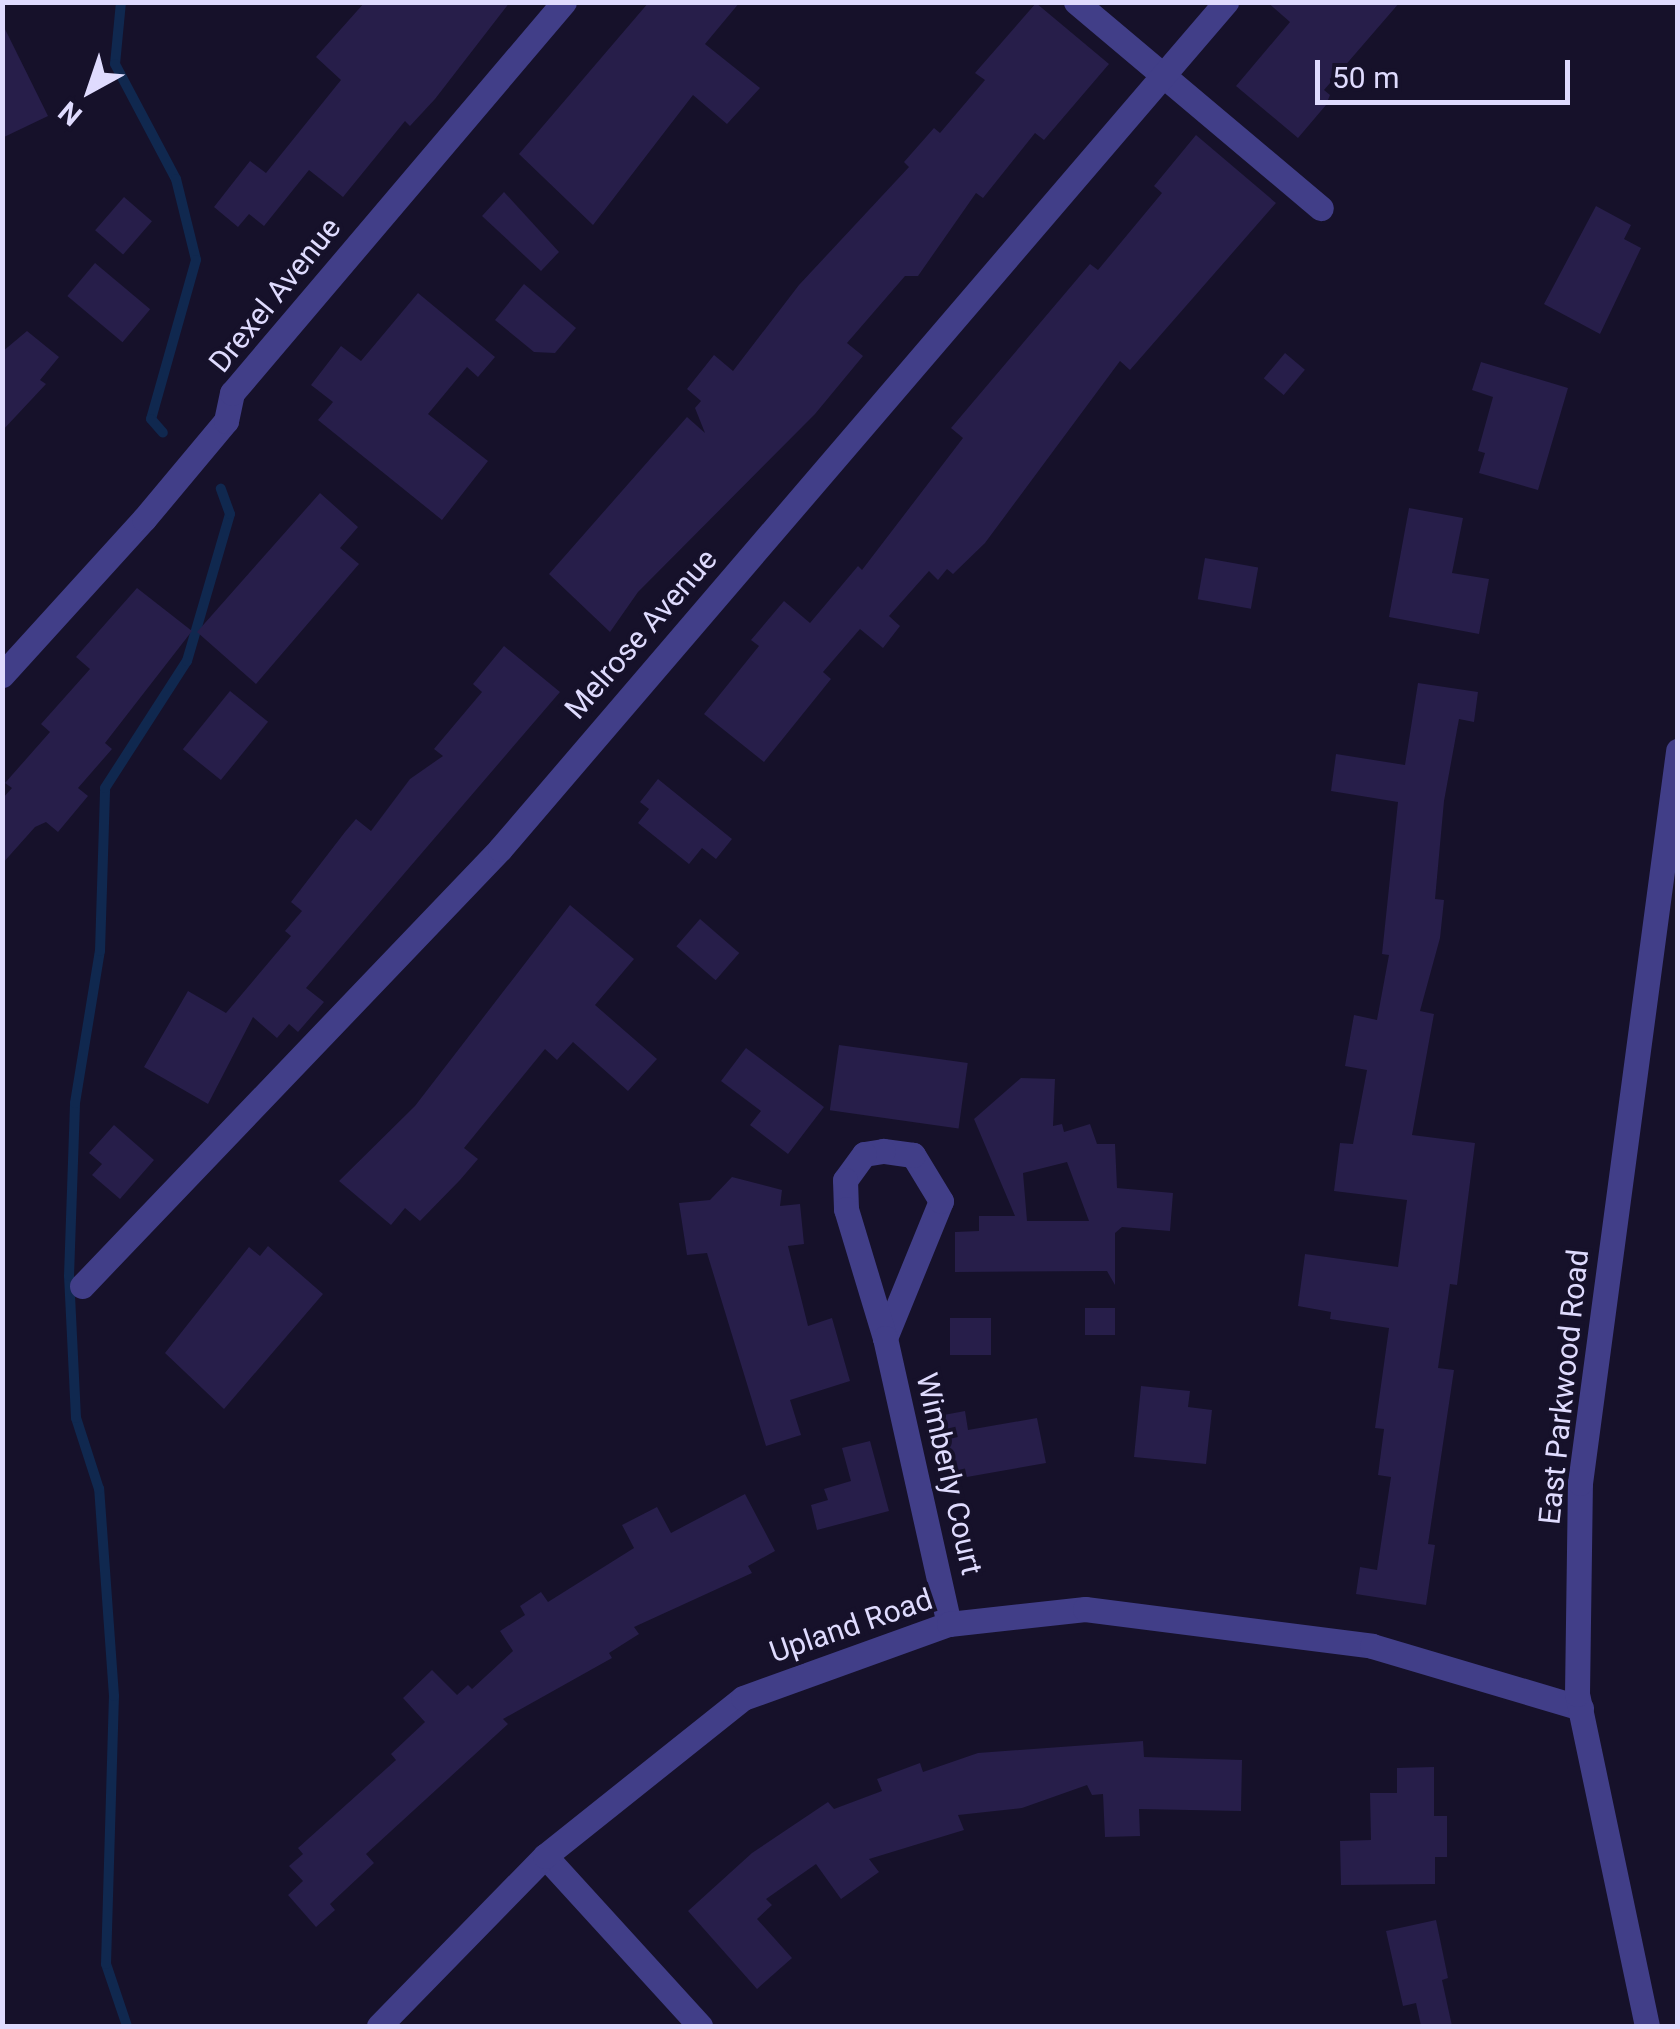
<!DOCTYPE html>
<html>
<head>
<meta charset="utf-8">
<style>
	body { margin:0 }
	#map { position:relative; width:1680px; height:2029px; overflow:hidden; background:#16112a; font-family:Roboto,sans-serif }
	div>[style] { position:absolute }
	.stream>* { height:10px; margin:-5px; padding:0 5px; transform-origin:5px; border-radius:5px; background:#10284f }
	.building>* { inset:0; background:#271e4a; transform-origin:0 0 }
	.minor>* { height:25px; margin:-12.5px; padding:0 12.5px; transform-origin:12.5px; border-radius:12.5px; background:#413e88 }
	span { translate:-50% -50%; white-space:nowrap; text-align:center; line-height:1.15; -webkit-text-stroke:8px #16112a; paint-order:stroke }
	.street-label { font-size:30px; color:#dfdbfe }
	.frame { position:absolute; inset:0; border:5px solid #dfdbfe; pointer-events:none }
	.north { position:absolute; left:40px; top:40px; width:100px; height:100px; -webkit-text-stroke:8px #16112a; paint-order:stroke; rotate:220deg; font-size:28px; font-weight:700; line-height:40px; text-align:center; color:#dfdbfe }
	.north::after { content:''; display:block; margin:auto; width:35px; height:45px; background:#dfdbfe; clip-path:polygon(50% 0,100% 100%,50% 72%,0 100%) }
	.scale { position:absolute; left:1315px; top:60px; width:255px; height:45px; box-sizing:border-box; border:5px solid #dfdbfe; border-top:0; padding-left:12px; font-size:30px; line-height:35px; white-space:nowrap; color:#dfdbfe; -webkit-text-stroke:8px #16112a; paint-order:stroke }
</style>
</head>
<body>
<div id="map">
	<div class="stream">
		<i style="left:121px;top:2px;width:62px;rotate:95.5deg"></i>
		<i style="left:115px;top:64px;width:130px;rotate:62.1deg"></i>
		<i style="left:176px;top:179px;width:83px;rotate:76.1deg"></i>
		<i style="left:196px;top:260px;width:165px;rotate:105.8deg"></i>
		<i style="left:151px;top:419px;width:18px;rotate:49deg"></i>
		<i style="left:127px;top:2026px;width:65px;rotate:-108.7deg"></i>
		<i style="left:106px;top:1964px;width:268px;rotate:-88.3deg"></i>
		<i style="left:114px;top:1696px;width:208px;rotate:-94.1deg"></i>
		<i style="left:99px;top:1489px;width:75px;rotate:-107.9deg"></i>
		<i style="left:76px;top:1418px;width:142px;rotate:-92.8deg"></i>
		<i style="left:69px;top:1276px;width:173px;rotate:-88deg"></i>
		<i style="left:75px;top:1103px;width:154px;rotate:-80.7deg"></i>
		<i style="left:100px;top:951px;width:163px;rotate:-88.2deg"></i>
		<i style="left:105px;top:788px;width:151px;rotate:-57.2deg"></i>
		<i style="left:187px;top:661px;width:153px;rotate:-73.7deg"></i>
		<i style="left:230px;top:514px;width:27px;rotate:-110deg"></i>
	</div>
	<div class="building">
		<i style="clip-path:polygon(365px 2px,510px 2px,435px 99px,410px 126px,405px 121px,343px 197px,309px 170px,264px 226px,249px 214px,238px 227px,214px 207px,250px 161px,266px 173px,341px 80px,316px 57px)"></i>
		<i style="clip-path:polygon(649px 2px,740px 2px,705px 44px,760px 88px,727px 124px,693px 95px,593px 225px,519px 154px)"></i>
		<i style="clip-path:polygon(1267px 2px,1400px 2px,1324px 90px,1330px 95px,1326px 105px,1298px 138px,1236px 86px,1290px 22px)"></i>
		<i style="clip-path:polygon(1036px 3px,1109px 64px,1044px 140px,1035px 133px,983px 198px,976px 193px,918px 276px,905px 276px,847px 343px,863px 356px,815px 414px,638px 592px,610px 632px,549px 574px,687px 417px,705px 433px,695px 408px,701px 401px,687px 389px,714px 355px,733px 371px,799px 285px,909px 167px,904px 162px,934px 128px,940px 133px,985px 80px,975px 73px)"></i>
		<i style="clip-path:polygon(2px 23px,48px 116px,2px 138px)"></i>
		<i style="clip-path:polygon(1196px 135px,1276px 203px,1130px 370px,1120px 361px,985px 543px,953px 574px,947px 569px,938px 580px,929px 571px,889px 616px,900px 626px,883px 648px,860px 629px,823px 672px,831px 679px,764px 762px,704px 714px,759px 646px,751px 640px,784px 601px,810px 623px,858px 566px,862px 570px,963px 438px,951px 428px,1090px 264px,1098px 270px,1162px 193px,1154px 186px)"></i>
		<i style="clip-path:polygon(504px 192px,559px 252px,541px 271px,482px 216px)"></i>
		<i style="left:124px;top:197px;width:37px;height:44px;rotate:41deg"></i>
		<i style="clip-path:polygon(1596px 206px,1631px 225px,1624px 239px,1641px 248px,1600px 334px,1544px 304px)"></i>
		<i style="left:95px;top:263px;width:72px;height:43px;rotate:40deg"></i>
		<i style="clip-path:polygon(524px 284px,576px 328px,555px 353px,534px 352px,495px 320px)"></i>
		<i style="clip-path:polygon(418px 293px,495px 357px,478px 377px,467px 367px,428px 414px,488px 461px,442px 520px,318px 420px,333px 402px,311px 385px,341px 346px,361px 361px)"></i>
		<i style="clip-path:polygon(27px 331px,59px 357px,40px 380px,46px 384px,2px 431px,2px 352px)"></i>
		<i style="left:1285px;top:353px;width:26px;height:33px;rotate:40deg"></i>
		<i style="clip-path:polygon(1481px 362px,1568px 388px,1538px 490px,1479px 473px,1485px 453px,1478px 451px,1493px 397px,1472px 390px)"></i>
		<i style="clip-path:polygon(320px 493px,358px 527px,340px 548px,359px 564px,256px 684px,197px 632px)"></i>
		<i style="clip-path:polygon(1409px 508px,1463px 518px,1452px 573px,1489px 579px,1479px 634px,1389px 617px)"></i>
		<i style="left:1205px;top:558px;width:54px;height:42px;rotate:10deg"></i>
		<i style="clip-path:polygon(137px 588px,192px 631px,105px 743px,112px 749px,78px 788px,88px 796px,58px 832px,46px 822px,35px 827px,2px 864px,2px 799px,12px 788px,5px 783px,50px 732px,41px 724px,90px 669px,76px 657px)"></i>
		<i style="clip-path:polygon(504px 646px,560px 692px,306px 988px,324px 1002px,298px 1032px,289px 1024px,277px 1038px,253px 1017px,208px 1104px,144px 1067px,188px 991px,226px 1013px,291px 936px,285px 931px,302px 911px,291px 902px,345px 832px,356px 819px,371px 831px,410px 779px,443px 756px,434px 749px,482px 692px,473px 684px)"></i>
		<i style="clip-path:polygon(1418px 683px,1478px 692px,1474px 722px,1459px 719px,1444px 801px,1435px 899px,1444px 900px,1440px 938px,1420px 1011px,1434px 1014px,1412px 1135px,1475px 1143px,1457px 1285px,1450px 1284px,1438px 1368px,1454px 1370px,1428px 1544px,1435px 1545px,1426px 1605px,1356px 1594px,1360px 1567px,1377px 1570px,1391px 1477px,1378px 1475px,1384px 1429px,1375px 1428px,1389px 1328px,1330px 1319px,1331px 1312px,1298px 1306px,1305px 1254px,1398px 1267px,1407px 1200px,1334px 1191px,1340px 1143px,1353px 1144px,1367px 1070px,1345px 1066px,1354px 1015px,1377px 1020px,1389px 955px,1382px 954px,1398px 802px,1331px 791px,1336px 754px,1405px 765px)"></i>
		<i style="left:230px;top:691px;width:49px;height:75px;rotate:39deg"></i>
		<i style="clip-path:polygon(658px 779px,732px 839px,716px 859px,702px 848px,689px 864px,638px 823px,649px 809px,640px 802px)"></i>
		<i style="clip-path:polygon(570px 905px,634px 959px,595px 1005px,657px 1059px,628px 1091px,573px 1042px,557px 1060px,545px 1049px,464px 1148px,478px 1159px,460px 1180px,420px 1221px,405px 1208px,391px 1225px,339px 1181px,415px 1106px)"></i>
		<i style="left:700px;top:919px;width:52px;height:36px;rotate:41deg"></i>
		<i style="left:839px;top:1045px;width:130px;height:66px;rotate:8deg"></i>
		<i style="clip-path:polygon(746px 1048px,824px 1107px,788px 1154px,750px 1125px,761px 1111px,721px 1081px)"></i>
		<i style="clip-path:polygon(evenodd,1021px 1078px,1055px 1079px,1053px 1126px,1062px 1124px,1064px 1132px,1090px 1124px,1097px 1144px,1115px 1144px,1117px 1188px,1173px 1193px,1170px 1231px,1122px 1227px,1115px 1233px,1115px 1285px,1107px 1271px,955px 1272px,955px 1232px,979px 1231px,979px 1216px,1015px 1216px,974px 1119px,1021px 1078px,1067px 1162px,1089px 1221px,1027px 1221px,1023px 1173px,1067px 1162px)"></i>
		<i style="clip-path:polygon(114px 1125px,154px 1160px,120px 1199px,92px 1175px,102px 1164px,89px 1153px)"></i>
		<i style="clip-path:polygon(732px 1177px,782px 1190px,780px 1206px,800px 1204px,804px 1244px,788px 1246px,808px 1326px,832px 1318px,850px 1381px,790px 1400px,801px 1435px,766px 1446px,707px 1253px,687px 1255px,679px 1203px,710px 1200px)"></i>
		<i style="clip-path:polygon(268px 1246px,323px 1294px,224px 1409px,165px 1353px,249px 1247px,260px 1256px)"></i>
		<i style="left:1115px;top:1308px;width:27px;height:30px;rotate:90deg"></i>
		<i style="left:991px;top:1318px;width:37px;height:41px;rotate:90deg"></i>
		<i style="clip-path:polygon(1141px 1386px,1190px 1391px,1188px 1407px,1212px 1410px,1206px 1464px,1134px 1457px)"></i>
		<i style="clip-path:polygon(965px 1411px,968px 1430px,1037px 1418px,1046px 1463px,944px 1481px,933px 1417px)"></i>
		<i style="clip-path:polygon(870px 1441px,889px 1511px,817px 1530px,811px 1505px,828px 1500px,824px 1489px,851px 1481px,842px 1448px)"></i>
		<i style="clip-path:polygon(745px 1494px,775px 1551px,748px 1566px,752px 1573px,634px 1627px,639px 1634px,609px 1653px,612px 1658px,503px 1719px,508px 1724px,366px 1854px,374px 1863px,330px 1904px,335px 1910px,316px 1927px,288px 1895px,303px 1881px,289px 1866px,303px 1854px,298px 1848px,396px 1760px,391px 1754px,425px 1722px,403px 1698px,432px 1670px,457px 1695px,468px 1685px,472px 1689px,513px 1651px,500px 1631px,525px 1615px,520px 1606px,541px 1592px,548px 1602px,634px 1548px,622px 1525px,657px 1507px,671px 1533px)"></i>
		<i style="clip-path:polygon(1143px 1741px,1144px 1757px,1242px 1760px,1241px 1811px,1139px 1809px,1140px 1836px,1105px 1837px,1103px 1794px,1092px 1795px,1087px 1785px,1022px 1808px,958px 1815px,964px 1830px,869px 1859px,879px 1872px,841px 1899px,816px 1864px,766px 1899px,772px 1905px,757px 1919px,792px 1958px,757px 1989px,688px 1911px,752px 1853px,828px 1802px,834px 1809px,882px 1791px,877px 1779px,920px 1763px,923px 1772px,978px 1753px)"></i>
		<i style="clip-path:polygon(1434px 1767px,1434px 1816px,1447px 1816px,1447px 1857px,1435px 1857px,1435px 1884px,1341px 1885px,1340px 1841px,1371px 1840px,1370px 1793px,1397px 1793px,1397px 1768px)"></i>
		<i style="clip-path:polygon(1436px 1920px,1448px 1978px,1442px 1980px,1452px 2026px,1421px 2026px,1416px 2003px,1403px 2006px,1386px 1931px)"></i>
	</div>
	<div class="minor">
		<i style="left:1076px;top:2px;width:320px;rotate:40.1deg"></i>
		<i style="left:2px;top:675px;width:211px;rotate:-47.7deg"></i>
		<i style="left:144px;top:519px;width:128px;rotate:-50.1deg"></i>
		<i style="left:226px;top:421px;width:29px;rotate:-78deg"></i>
		<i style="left:232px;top:393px;width:513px;rotate:-49.67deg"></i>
		<i style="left:82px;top:1286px;width:605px;rotate:-46.27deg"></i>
		<i style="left:500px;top:849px;width:1116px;rotate:-49.4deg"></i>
		<i style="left:885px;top:1338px;width:148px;rotate:-67.8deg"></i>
		<i style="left:941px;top:1201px;width:54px;rotate:-121.3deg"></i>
		<i style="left:913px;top:1155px;width:30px;rotate:-172deg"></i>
		<i style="left:883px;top:1151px;width:19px;rotate:171deg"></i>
		<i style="left:864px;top:1154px;width:32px;rotate:126deg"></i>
		<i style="left:845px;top:1180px;width:29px;rotate:88deg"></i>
		<i style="left:846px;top:1209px;width:135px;rotate:73.2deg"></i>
		<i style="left:885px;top:1338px;width:293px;rotate:77.4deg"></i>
		<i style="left:545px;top:1856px;width:230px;rotate:47.6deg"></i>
		<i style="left:379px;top:2026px;width:238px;rotate:-45.7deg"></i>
		<i style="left:545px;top:1856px;width:253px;rotate:-38.6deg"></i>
		<i style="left:743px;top:1698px;width:219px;rotate:-19.8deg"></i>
		<i style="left:949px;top:1624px;width:137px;rotate:-6.3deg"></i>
		<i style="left:1085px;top:1609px;width:289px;rotate:7.3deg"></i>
		<i style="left:1372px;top:1646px;width:218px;rotate:16.5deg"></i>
		<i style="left:1647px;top:2026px;width:339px;rotate:-101.9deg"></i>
		<i style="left:1577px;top:1694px;width:211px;rotate:-89.2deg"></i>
		<i style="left:1580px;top:1483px;width:739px;rotate:-82.37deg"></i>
	</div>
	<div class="street-label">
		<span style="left:275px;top:295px;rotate:-51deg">Drexel Avenue</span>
		<span style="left:641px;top:634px;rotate:-49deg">Melrose Avenue</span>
		<span style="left:1564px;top:1387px;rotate:-84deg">East Parkwood Road</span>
		<span style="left:949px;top:1474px;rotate:77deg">Wimberly Court</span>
		<span style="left:851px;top:1626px;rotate:-19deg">Upland Road</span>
	</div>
	<div class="frame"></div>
	<div class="north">N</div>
	<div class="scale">50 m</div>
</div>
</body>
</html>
